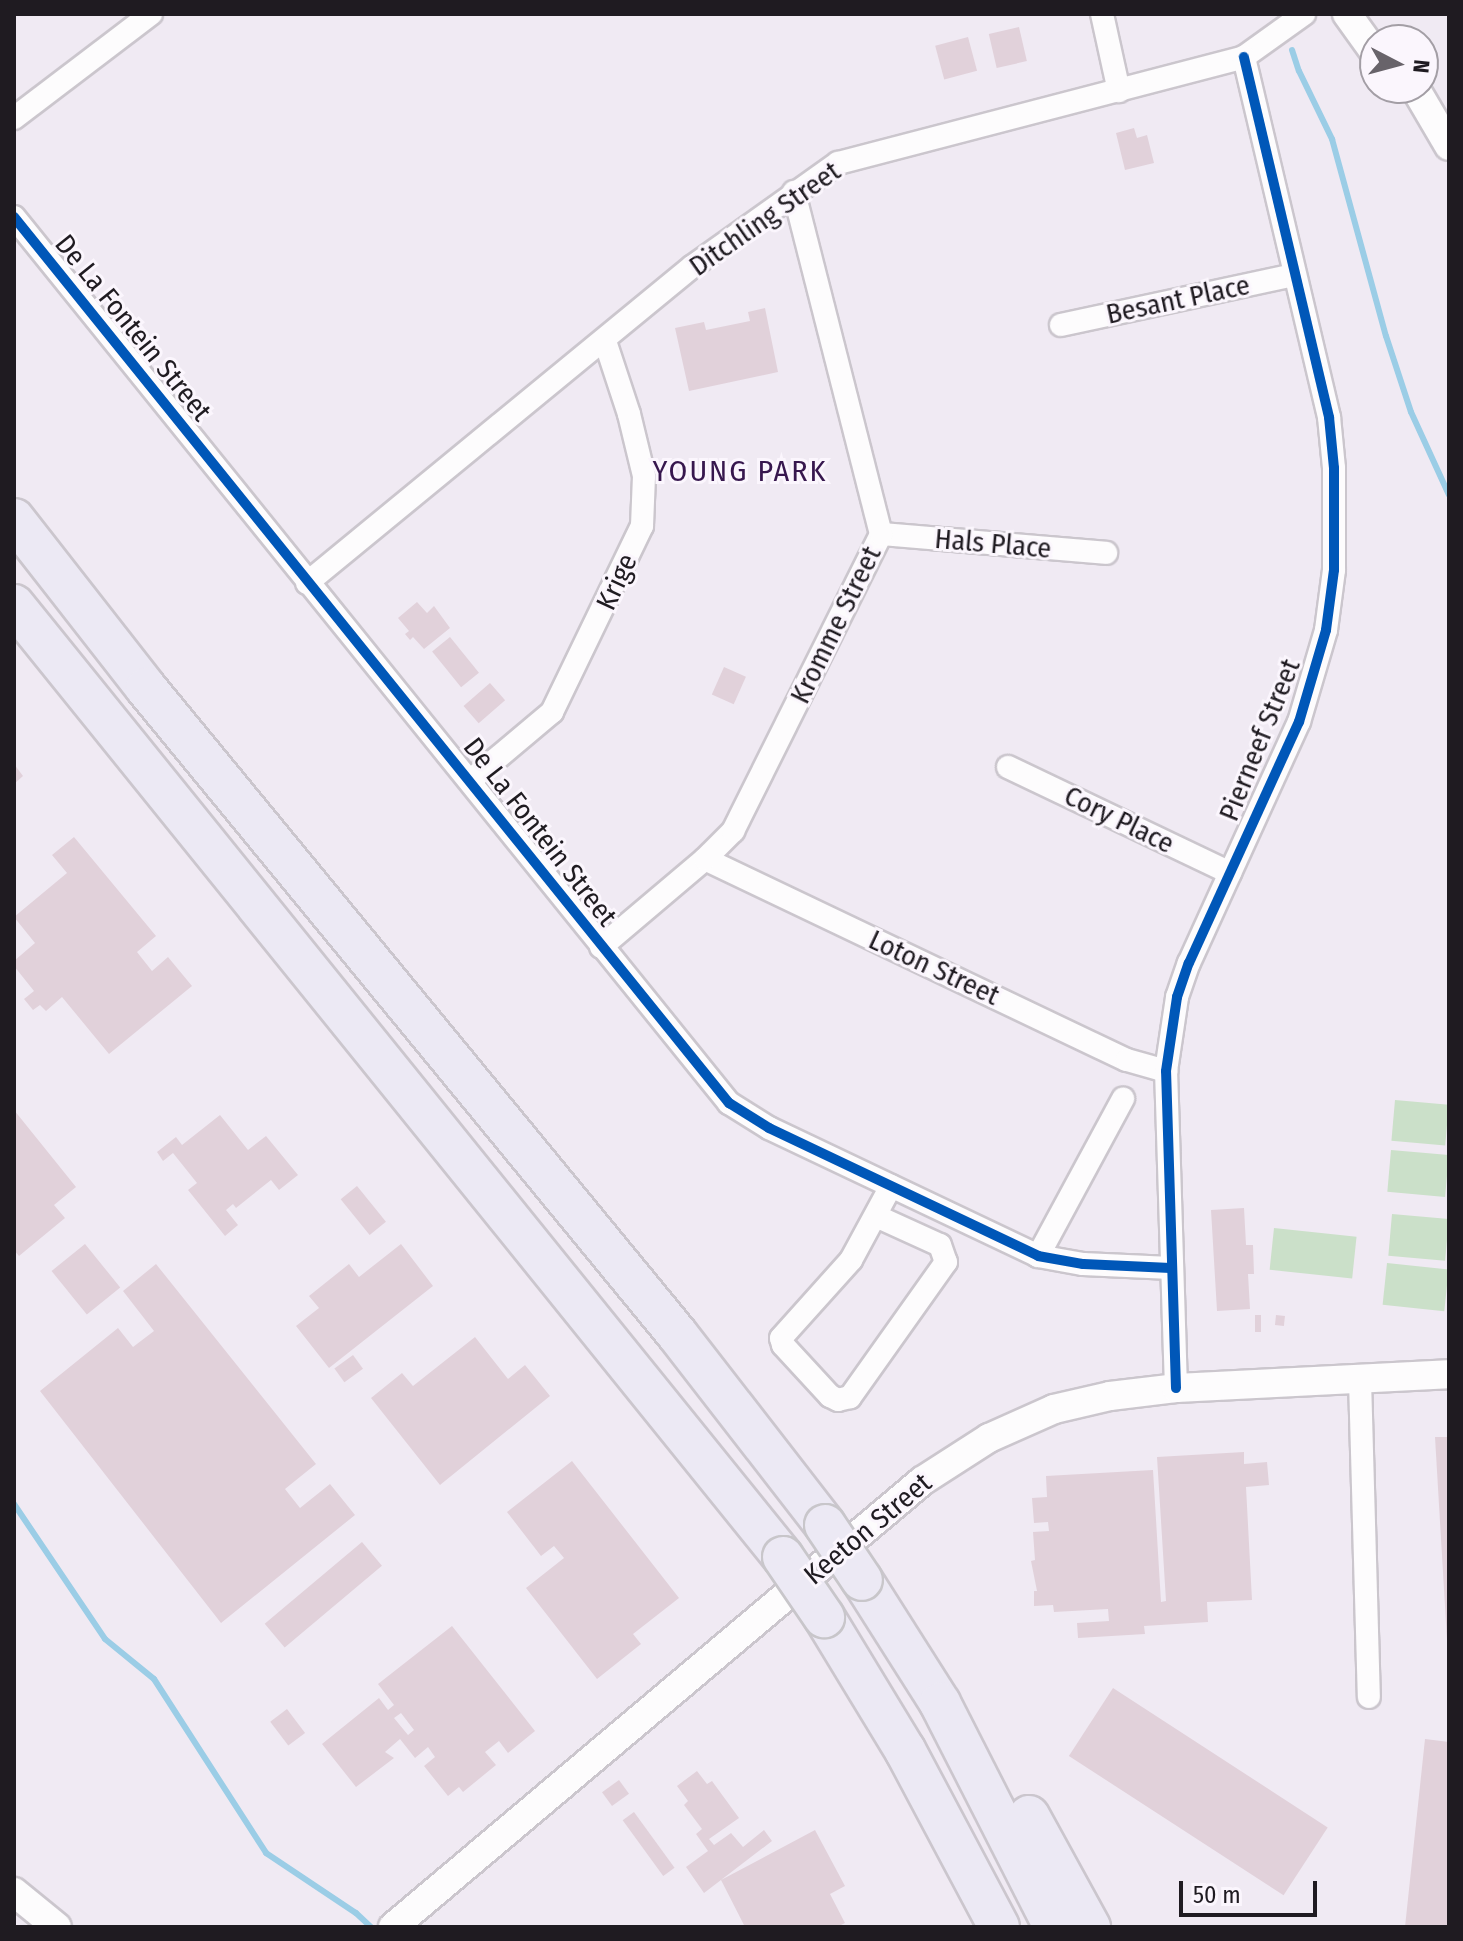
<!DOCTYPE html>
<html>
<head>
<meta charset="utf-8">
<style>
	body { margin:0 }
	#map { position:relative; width:1463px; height:1941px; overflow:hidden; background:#f0eaf3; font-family:"Fira Sans Condensed",sans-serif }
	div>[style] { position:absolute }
	.green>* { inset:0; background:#cbe0c9; transform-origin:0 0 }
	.stream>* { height:6px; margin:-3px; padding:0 3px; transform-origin:3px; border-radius:3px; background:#9bcde6 }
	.building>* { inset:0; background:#e1d1da; transform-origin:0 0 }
	.roads { filter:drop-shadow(2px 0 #cbc6cd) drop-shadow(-2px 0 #cbc6cd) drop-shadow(0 2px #cbc6cd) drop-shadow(0 -2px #cbc6cd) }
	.minor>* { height:22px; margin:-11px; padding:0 11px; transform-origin:11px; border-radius:11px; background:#fdfcfd }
	.tertiary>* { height:28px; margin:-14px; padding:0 14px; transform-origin:14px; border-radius:14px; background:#fdfcfd }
	.motorway>* { height:40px; margin:-20px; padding:0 20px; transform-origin:20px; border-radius:20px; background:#ece9f4 }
	.bridges { filter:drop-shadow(2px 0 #c8c6ca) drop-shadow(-2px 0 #c8c6ca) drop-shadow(0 2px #c8c6ca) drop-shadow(0 -2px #c8c6ca) }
	.motorway-bridge>* { height:40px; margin:-20px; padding:0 20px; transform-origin:20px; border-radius:20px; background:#ece9f4 }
	.cycleway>* { height:10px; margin:-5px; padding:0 5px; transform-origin:5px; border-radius:5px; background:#0057b8 }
	span { translate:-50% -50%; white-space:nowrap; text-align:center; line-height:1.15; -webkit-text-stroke:6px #fbf6fd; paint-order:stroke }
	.street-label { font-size:28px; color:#1f1b21 }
	.neighbourhood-label { font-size:30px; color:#37174e; letter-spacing:2px }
	.frame { position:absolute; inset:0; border:16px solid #1f1b21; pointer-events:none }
	.north { position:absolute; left:1359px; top:24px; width:80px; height:80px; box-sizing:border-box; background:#fbf6fd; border:2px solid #a39ea5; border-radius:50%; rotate:96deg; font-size:22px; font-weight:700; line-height:32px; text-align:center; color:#1f1b21 }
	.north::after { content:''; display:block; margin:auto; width:28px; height:36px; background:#68636a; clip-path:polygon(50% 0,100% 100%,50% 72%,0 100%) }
	.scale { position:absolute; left:1179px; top:1881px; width:138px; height:36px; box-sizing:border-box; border:4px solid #1f1b21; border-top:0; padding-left:10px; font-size:24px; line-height:28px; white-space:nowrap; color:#1f1b21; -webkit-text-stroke:6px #fbf6fd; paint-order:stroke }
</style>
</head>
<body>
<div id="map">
	<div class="green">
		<i style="left:1395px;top:1100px;width:54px;height:41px;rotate:5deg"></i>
		<i style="left:1391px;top:1150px;width:58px;height:42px;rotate:5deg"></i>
		<i style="left:1392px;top:1214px;width:57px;height:42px;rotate:5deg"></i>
		<i style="left:1274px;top:1228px;width:83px;height:42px;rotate:6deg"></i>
		<i style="left:1387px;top:1263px;width:62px;height:42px;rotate:6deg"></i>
	</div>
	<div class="stream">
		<i style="left:1292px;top:50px;width:22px;rotate:72deg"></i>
		<i style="left:1299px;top:71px;width:76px;rotate:64.1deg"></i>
		<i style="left:1332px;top:139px;width:204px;rotate:74.7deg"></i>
		<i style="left:1386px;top:336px;width:80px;rotate:71.8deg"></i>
		<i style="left:1411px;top:412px;width:91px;rotate:65.4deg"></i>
		<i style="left:14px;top:1504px;width:163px;rotate:56deg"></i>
		<i style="left:105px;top:1639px;width:63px;rotate:39.2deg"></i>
		<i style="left:154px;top:1679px;width:207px;rotate:57.2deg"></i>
		<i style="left:266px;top:1853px;width:108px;rotate:33.7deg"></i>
		<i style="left:356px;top:1913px;width:21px;rotate:43deg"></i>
	</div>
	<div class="building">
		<i style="left:1019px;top:27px;width:35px;height:31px;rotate:77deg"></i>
		<i style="left:968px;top:37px;width:35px;height:34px;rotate:75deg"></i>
		<i style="clip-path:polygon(1134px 128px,1137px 138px,1147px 135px,1154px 163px,1125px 170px,1116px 133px)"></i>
		<i style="clip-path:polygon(765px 308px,778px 372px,689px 391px,675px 328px,704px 322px,706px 330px,750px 321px,748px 312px)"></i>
		<i style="clip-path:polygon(417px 602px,427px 613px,434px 606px,450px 628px,424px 649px,413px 637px,410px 640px,405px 634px,409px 631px,398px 618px)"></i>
		<i style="left:450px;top:637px;width:46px;height:23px;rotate:51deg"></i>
		<i style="left:724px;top:667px;width:24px;height:30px;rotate:24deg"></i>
		<i style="left:490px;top:683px;width:23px;height:35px;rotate:49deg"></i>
		<i style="clip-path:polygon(14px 764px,23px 776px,14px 784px)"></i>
		<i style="clip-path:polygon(74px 837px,156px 936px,137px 952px,152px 971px,168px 957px,192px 986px,109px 1054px,62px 997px,46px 1011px,40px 1005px,33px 1010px,24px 999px,34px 991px,14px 966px,14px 961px,35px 943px,14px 917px,67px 873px,52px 855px)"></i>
		<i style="clip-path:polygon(14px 1110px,76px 1187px,54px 1205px,65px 1218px,19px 1256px,14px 1250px)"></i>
		<i style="clip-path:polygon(220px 1115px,248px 1150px,266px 1136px,298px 1175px,279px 1190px,271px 1180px,236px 1208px,233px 1204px,226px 1210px,238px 1225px,225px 1236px,188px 1190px,197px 1183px,173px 1153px,163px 1161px,157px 1152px,176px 1137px,182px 1145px)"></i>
		<i style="left:357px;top:1186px;width:46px;height:21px;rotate:51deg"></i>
		<i style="clip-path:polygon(1244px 1208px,1246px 1245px,1253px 1245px,1254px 1274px,1248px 1274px,1250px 1309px,1217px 1311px,1211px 1210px)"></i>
		<i style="left:85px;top:1244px;width:56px;height:43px;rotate:51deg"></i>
		<i style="clip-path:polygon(401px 1244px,433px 1286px,329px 1368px,296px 1326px,319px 1308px,309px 1296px,349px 1264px,359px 1277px)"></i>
		<i style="clip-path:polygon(156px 1264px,316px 1464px,285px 1489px,300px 1508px,330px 1484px,355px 1515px,221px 1623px,40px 1391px,118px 1328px,133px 1347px,154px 1331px,123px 1291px)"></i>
		<i style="left:1255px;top:1315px;width:6px;height:17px"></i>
		<i style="left:1276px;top:1315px;width:9px;height:10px;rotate:6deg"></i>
		<i style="clip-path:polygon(475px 1337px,508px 1379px,525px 1365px,550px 1396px,440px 1485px,371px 1398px,402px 1373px,413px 1386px)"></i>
		<i style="left:353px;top:1355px;width:17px;height:23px;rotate:54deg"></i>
		<i style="clip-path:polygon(1435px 1437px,1449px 1437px,1449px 1640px,1447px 1640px)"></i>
		<i style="clip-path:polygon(1244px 1452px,1244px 1464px,1267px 1462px,1269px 1485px,1246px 1487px,1252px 1600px,1207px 1602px,1208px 1622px,1144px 1626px,1145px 1634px,1078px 1638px,1077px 1623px,1109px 1621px,1108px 1609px,1054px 1612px,1053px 1605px,1034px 1606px,1034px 1591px,1037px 1591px,1031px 1561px,1035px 1560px,1033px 1532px,1049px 1531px,1048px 1522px,1034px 1523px,1032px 1498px,1047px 1497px,1046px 1476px,1153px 1470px,1161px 1602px,1166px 1601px,1157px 1457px)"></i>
		<i style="clip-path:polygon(572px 1461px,679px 1598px,633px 1634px,641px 1644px,597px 1679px,526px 1588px,564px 1558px,554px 1546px,541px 1556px,507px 1512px)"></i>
		<i style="left:362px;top:1542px;width:31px;height:127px;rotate:50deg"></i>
		<i style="clip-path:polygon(evenodd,452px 1626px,535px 1731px,508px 1753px,499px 1741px,485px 1752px,496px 1765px,463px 1792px,459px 1787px,448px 1796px,424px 1766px,435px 1757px,428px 1747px,415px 1758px,400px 1739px,385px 1752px,394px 1758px,356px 1787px,322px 1744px,379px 1698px,388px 1710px,394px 1705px,378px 1684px,452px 1626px,401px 1713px,414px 1730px,408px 1735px,394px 1718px,401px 1713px)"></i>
		<i style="left:1113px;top:1688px;width:256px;height:81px;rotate:33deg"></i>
		<i style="left:287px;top:1709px;width:30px;height:21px;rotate:53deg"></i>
		<i style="clip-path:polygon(1425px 1739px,1449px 1742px,1449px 1927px,1405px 1927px)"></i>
		<i style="clip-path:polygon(697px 1771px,707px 1784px,712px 1781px,739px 1818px,709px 1839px,714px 1845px,731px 1833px,743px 1847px,764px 1830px,772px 1841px,721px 1880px,815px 1830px,845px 1886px,830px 1894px,845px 1923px,837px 1927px,745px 1927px,721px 1880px,704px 1893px,686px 1867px,708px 1851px,696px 1834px,702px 1829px,684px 1805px,688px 1801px,677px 1786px)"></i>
		<i style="left:619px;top:1780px;width:17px;height:21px;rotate:54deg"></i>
		<i style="left:634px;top:1812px;width:69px;height:14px;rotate:54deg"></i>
	</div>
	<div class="roads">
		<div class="minor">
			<i style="left:1102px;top:14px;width:79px;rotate:77.6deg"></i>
			<i style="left:14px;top:118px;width:172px;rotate:-37.2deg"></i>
			<i style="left:14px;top:217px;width:1139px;rotate:51.1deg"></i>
			<i style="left:729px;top:1103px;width:47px;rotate:32deg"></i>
			<i style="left:769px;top:1128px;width:298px;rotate:25.4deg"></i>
			<i style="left:1038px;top:1256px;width:46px;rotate:10.1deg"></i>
			<i style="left:1083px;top:1264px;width:88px;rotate:2.6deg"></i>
			<i style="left:1061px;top:325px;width:239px;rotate:-12.1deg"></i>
			<i style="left:881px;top:534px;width:226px;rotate:4.8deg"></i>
			<i style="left:307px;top:583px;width:499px;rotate:-39.4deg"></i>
			<i style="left:693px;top:266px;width:178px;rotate:-35.4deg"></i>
			<i style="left:838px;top:163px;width:420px;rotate:-14.6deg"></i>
			<i style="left:1244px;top:57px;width:74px;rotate:-35.6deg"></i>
			<i style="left:1008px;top:767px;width:246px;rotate:25.5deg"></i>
			<i style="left:471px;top:780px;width:106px;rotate:-40deg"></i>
			<i style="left:552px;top:712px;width:207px;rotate:-64.2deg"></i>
			<i style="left:642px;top:526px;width:50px;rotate:-87.7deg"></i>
			<i style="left:644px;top:476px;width:64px;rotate:-103.6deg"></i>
			<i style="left:629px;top:414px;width:77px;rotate:-108.2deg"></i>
			<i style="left:705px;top:859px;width:467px;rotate:25.5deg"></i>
			<i style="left:1127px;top:1060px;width:41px;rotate:15.8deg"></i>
			<i style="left:601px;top:947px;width:136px;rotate:-40.2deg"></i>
			<i style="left:705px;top:859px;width:40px;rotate:-45deg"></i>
			<i style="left:733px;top:831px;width:332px;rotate:-63.5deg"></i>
			<i style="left:881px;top:534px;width:353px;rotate:-104.3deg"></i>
			<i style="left:876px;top:1216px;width:70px;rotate:24.4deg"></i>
			<i style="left:940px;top:1245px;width:18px;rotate:71deg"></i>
			<i style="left:946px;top:1262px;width:166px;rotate:125.4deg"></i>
			<i style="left:850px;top:1397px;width:12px;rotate:166deg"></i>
			<i style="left:838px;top:1400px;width:9px;rotate:-153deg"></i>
			<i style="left:830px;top:1396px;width:69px;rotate:-132.7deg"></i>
			<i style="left:783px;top:1345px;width:7px;rotate:-106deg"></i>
			<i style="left:781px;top:1338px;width:105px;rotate:-48.1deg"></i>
			<i style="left:851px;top:1260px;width:84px;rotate:-61.6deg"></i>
			<i style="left:1038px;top:1256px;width:179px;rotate:-61.6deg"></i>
			<i style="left:1360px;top:1380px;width:317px;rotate:88.4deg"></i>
			<i style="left:1176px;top:1388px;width:317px;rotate:-91.8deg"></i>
			<i style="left:1166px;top:1071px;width:75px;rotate:-81.5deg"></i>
			<i style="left:1177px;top:997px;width:36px;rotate:-71deg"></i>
			<i style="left:1189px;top:963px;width:265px;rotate:-65.5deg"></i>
			<i style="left:1299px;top:722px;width:96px;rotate:-73.6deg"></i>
			<i style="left:1326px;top:630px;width:61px;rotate:-82.4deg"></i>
			<i style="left:1334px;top:570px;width:102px;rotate:-90deg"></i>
			<i style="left:1334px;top:468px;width:51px;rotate:-95.6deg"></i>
			<i style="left:1329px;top:417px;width:370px;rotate:-103.3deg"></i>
		</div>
		<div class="tertiary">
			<i style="left:1347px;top:14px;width:48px;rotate:54.3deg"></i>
			<i style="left:1415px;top:88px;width:67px;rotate:59.6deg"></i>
			<i style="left:14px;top:1892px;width:55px;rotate:39.1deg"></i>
			<i style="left:393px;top:1927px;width:692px;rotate:-40.13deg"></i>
			<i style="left:922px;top:1481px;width:80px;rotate:-32.7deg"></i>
			<i style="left:989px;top:1438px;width:71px;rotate:-24deg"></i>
			<i style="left:1054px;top:1409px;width:57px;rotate:-13.1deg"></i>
			<i style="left:1110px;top:1396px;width:66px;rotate:-6.9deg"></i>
			<i style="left:1176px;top:1388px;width:273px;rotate:-2.9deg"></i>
		</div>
		<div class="motorway">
			<i style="left:14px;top:519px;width:214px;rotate:52deg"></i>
			<i style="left:146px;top:688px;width:836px;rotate:50.58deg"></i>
			<i style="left:677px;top:1334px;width:242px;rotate:52.2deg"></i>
			<i style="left:14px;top:605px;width:1224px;rotate:51.07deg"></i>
			<i style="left:862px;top:1580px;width:146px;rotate:57.6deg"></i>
			<i style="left:940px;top:1703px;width:251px;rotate:63deg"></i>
			<i style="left:824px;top:1617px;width:156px;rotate:58.7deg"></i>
			<i style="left:905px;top:1750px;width:200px;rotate:62deg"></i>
			<i style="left:1029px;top:1816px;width:127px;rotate:61.2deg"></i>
		</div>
	</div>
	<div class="bridges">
		<div class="motorway-bridge">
			<i style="left:825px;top:1525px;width:66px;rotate:56.1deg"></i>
			<i style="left:783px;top:1557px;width:73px;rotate:55.7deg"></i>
		</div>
	</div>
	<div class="cycleway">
		<i style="left:14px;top:217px;width:1139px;rotate:51.1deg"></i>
		<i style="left:729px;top:1103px;width:47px;rotate:32deg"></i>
		<i style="left:769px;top:1128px;width:298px;rotate:25.4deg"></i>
		<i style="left:1038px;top:1256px;width:46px;rotate:10.1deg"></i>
		<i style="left:1083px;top:1264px;width:88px;rotate:2.6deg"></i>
		<i style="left:1176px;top:1388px;width:317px;rotate:-91.8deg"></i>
		<i style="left:1166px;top:1071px;width:75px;rotate:-81.5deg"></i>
		<i style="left:1177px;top:997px;width:36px;rotate:-71deg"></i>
		<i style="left:1189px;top:963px;width:265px;rotate:-65.5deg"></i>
		<i style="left:1299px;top:722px;width:96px;rotate:-73.6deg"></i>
		<i style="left:1326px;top:630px;width:61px;rotate:-82.4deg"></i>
		<i style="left:1334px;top:570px;width:102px;rotate:-90deg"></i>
		<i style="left:1334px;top:468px;width:51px;rotate:-95.6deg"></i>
		<i style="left:1329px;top:417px;width:370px;rotate:-103.3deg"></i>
	</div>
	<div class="street-label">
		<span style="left:765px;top:219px;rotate:-35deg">Ditchling Street</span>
		<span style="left:1178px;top:300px;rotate:-12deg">Besant Place</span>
		<span style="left:133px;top:328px;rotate:51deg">De La Fontein Street</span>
		<span style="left:993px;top:544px;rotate:5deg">Hals Place</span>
		<span style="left:617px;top:582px;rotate:-65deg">Krige</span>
		<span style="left:836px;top:625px;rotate:-64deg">Kromme Street</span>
		<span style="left:1260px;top:740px;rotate:-68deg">Pierneef Street</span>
		<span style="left:1119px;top:820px;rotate:26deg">Cory Place</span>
		<span style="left:540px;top:832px;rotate:52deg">De La Fontein Street</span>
		<span style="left:934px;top:968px;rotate:25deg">Loton Street</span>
		<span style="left:868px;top:1529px;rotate:-40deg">Keeton Street</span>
	</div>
	<div class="neighbourhood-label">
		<span style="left:740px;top:471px">YOUNG PARK</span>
	</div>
	<div class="frame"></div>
	<div class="north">N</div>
	<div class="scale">50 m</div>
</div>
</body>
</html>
